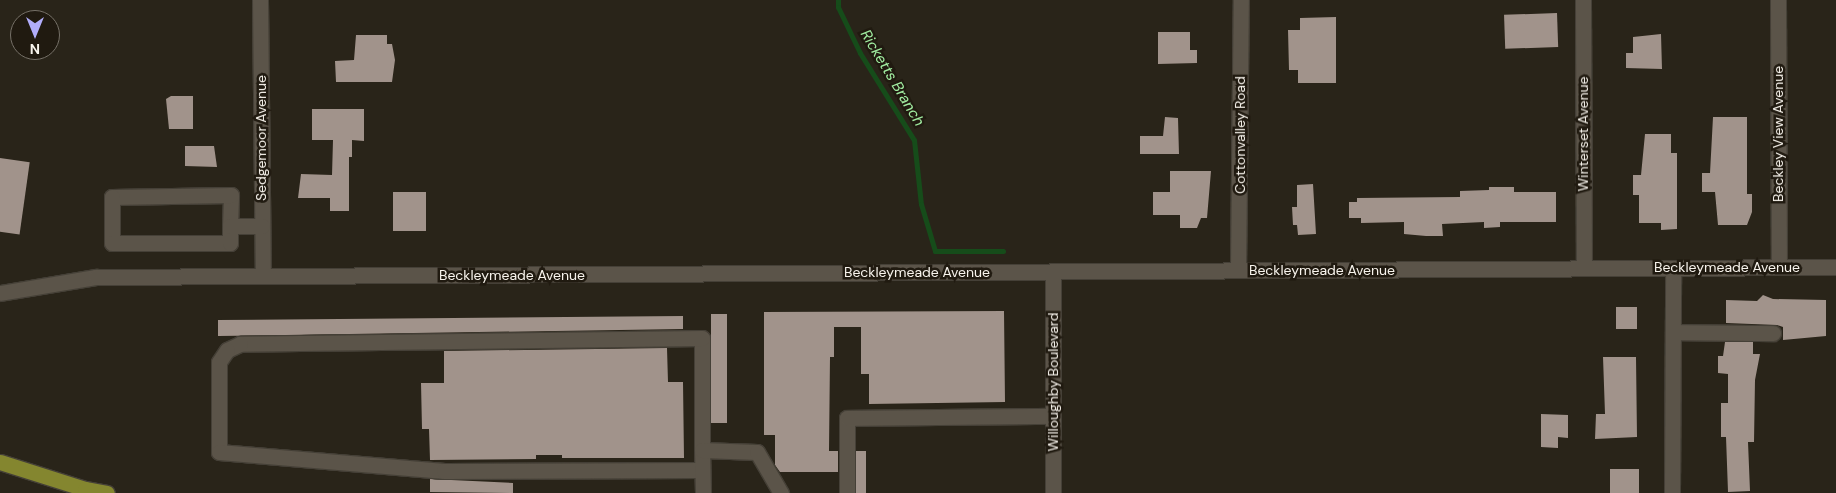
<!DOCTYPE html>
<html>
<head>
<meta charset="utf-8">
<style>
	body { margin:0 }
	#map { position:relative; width:1836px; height:493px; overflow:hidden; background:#292419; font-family:"DM Sans",sans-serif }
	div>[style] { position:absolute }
	.stream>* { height:5px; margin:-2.5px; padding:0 2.5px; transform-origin:2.5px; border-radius:2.5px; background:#164c1a }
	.building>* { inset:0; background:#a1938b; transform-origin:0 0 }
	.roads { filter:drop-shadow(1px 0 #454037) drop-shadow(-1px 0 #454037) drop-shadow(0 1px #454037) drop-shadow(0 -1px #454037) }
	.minor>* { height:15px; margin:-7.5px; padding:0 7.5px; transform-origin:7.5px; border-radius:7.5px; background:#5b5449 }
	.major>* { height:15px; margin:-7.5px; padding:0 7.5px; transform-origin:7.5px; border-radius:7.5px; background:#84862f }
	span { translate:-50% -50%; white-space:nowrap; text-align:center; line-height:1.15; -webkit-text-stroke:5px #201a10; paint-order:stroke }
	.street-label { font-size:14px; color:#f8f4ed }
	.water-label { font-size:15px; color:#a1eda1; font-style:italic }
	.north { position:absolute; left:10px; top:10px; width:50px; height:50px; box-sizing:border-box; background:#201a10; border:1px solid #767168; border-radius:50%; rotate:180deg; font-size:14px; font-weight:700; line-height:20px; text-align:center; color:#f8f4ed }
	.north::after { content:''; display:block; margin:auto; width:18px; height:22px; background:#b1adfa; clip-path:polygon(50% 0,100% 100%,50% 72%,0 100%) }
</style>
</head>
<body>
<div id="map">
	<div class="stream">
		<i style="left:838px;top:0;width:7px;rotate:90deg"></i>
		<i style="left:838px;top:7px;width:51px;rotate:64.4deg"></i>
		<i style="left:860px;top:53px;width:102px;rotate:58.2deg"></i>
		<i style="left:914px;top:140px;width:64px;rotate:83.8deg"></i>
		<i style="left:921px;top:204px;width:49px;rotate:73.4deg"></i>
		<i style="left:935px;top:251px;width:68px"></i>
	</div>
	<div class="building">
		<i style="left:1557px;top:13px;width:34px;height:53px;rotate:88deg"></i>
		<i style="clip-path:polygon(1336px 17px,1336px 83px,1298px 83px,1298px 70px,1289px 70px,1288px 30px,1300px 30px,1300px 18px)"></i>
		<i style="clip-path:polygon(1158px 32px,1190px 32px,1190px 50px,1197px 50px,1197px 63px,1158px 64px)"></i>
		<i style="clip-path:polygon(1661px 34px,1662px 69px,1626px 68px,1626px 53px,1633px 53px,1633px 37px)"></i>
		<i style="clip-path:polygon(356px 35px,387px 35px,387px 44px,392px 44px,395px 60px,392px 82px,336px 82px,335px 61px,354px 60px)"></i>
		<i style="clip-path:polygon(171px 96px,193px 96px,193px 129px,169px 129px,166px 99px)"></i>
		<i style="clip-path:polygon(312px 109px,364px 109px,364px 141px,352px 140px,352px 157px,349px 157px,349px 211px,330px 211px,330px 198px,298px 198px,301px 174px,332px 175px,333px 140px,312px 140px)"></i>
		<i style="clip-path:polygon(1165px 117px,1178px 118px,1179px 154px,1140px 154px,1140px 136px,1163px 136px)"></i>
		<i style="clip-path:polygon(1713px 117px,1747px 117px,1747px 194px,1752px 194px,1752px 212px,1747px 225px,1718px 225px,1715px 192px,1702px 192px,1702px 173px,1710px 173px)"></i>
		<i style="clip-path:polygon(1645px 134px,1671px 134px,1671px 153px,1677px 153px,1677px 229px,1661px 230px,1661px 223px,1639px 223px,1639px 195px,1633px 195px,1633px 175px,1641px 175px)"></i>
		<i style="clip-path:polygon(185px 146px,214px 146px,217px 167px,185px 166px)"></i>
		<i style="left:0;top:158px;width:30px;height:73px;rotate:8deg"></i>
		<i style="clip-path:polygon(1170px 171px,1211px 171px,1207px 218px,1201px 218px,1197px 228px,1180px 228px,1180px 215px,1153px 215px,1153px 192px,1170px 192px)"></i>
		<i style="clip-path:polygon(1313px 184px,1316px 234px,1298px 235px,1297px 225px,1293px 225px,1292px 207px,1297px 207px,1297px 185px)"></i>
		<i style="clip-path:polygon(1489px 187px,1514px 187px,1514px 192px,1556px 192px,1556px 222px,1500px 222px,1500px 227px,1484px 228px,1484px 222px,1442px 224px,1443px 236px,1426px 236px,1404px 234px,1404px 222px,1361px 223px,1361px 218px,1349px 218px,1349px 202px,1357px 202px,1357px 198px,1460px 197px,1460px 191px,1489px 190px)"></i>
		<i style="left:426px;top:192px;width:39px;height:33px;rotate:90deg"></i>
		<i style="clip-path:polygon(1763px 295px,1773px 299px,1826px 300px,1826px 336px,1783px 340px,1783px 327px,1777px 325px,1726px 323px,1726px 300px,1757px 301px)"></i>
		<i style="left:1616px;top:307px;width:21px;height:22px"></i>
		<i style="clip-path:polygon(1004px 311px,1005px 402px,869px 404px,869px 374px,861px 374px,861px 327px,834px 327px,834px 357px,830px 357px,829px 451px,838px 451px,838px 472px,780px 472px,775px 465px,775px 435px,764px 435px,764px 312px)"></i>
		<i style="left:711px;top:314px;width:16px;height:109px"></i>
		<i style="clip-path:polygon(683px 316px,683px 329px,218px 336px,218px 320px)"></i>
		<i style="clip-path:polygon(1725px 342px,1753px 342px,1753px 354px,1760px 354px,1755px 380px,1754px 442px,1748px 442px,1750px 491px,1728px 492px,1726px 437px,1721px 437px,1721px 403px,1728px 403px,1728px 374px,1718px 373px,1718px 356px,1723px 356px)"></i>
		<i style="clip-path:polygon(667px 348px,668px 382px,683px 382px,684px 458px,562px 458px,562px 455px,536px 455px,536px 459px,430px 460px,429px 429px,422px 429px,421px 383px,444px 383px,444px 351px)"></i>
		<i style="clip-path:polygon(1603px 357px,1636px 357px,1637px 437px,1595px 439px,1596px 414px,1605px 414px)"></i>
		<i style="clip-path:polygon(1541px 414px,1568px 415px,1568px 438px,1558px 437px,1558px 448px,1541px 447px)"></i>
		<i style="left:856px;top:451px;width:10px;height:42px"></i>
		<i style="left:1610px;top:469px;width:29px;height:24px"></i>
		<i style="clip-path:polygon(430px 479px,513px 483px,513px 493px,430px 492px)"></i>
	</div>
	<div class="roads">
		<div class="minor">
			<i style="left:260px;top:0;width:276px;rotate:89.4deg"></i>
			<i style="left:1583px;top:0;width:268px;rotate:89.8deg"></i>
			<i style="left:1778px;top:0;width:267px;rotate:89.8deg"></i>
			<i style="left:230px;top:226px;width:31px;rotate:-88deg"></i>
			<i style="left:231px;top:195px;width:119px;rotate:179deg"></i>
			<i style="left:112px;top:197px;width:46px;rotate:90deg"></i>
			<i style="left:112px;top:243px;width:118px"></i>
			<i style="left:230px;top:243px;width:17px;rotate:-90deg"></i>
			<i style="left:230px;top:226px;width:32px"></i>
			<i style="left:1238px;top:270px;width:270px;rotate:-89.4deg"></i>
			<i style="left:1053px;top:271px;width:222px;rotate:90deg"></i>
			<i style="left:0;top:293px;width:97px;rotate:-9.5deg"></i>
			<i style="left:96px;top:277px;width:1740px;rotate:-0.33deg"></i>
			<i style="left:1673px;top:332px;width:100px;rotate:0.6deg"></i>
			<i style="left:702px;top:450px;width:112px;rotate:-90deg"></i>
			<i style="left:702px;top:338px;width:462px;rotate:179.3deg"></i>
			<i style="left:240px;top:344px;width:14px;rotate:155deg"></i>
			<i style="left:227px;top:350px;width:14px;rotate:124deg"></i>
			<i style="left:219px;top:362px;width:90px;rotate:90deg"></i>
			<i style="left:219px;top:452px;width:226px;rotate:4.8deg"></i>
			<i style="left:444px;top:471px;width:258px;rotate:-0.2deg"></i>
			<i style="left:703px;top:493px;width:43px;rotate:-91.3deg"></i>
			<i style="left:702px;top:450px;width:55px;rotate:2.1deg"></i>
			<i style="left:757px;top:452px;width:48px;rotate:59.7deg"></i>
			<i style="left:847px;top:493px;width:75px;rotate:-90deg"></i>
			<i style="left:847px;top:418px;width:206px;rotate:-0.6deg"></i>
			<i style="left:1672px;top:493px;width:225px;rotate:-89.7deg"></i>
		</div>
		<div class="major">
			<i style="left:0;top:462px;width:89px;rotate:17.6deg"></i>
			<i style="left:85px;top:489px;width:22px;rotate:10deg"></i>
		</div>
	</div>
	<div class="street-label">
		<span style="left:1583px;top:134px;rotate:-90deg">Winterset Avenue</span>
		<span style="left:1778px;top:134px;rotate:-90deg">Beckley View Avenue</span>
		<span style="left:1240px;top:135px;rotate:-90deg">Cottonvalley Road</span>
		<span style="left:261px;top:138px;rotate:-90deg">Sedgemoor Avenue</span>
		<span style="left:1727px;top:267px">Beckleymeade Avenue</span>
		<span style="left:1322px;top:270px">Beckleymeade Avenue</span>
		<span style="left:917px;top:272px">Beckleymeade Avenue</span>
		<span style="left:512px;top:275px">Beckleymeade Avenue</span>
		<span style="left:1053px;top:382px;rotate:-90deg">Willoughby Boulevard</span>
	</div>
	<div class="water-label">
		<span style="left:892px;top:78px;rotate:59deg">Ricketts Branch</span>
	</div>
	<div class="north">N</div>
</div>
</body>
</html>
